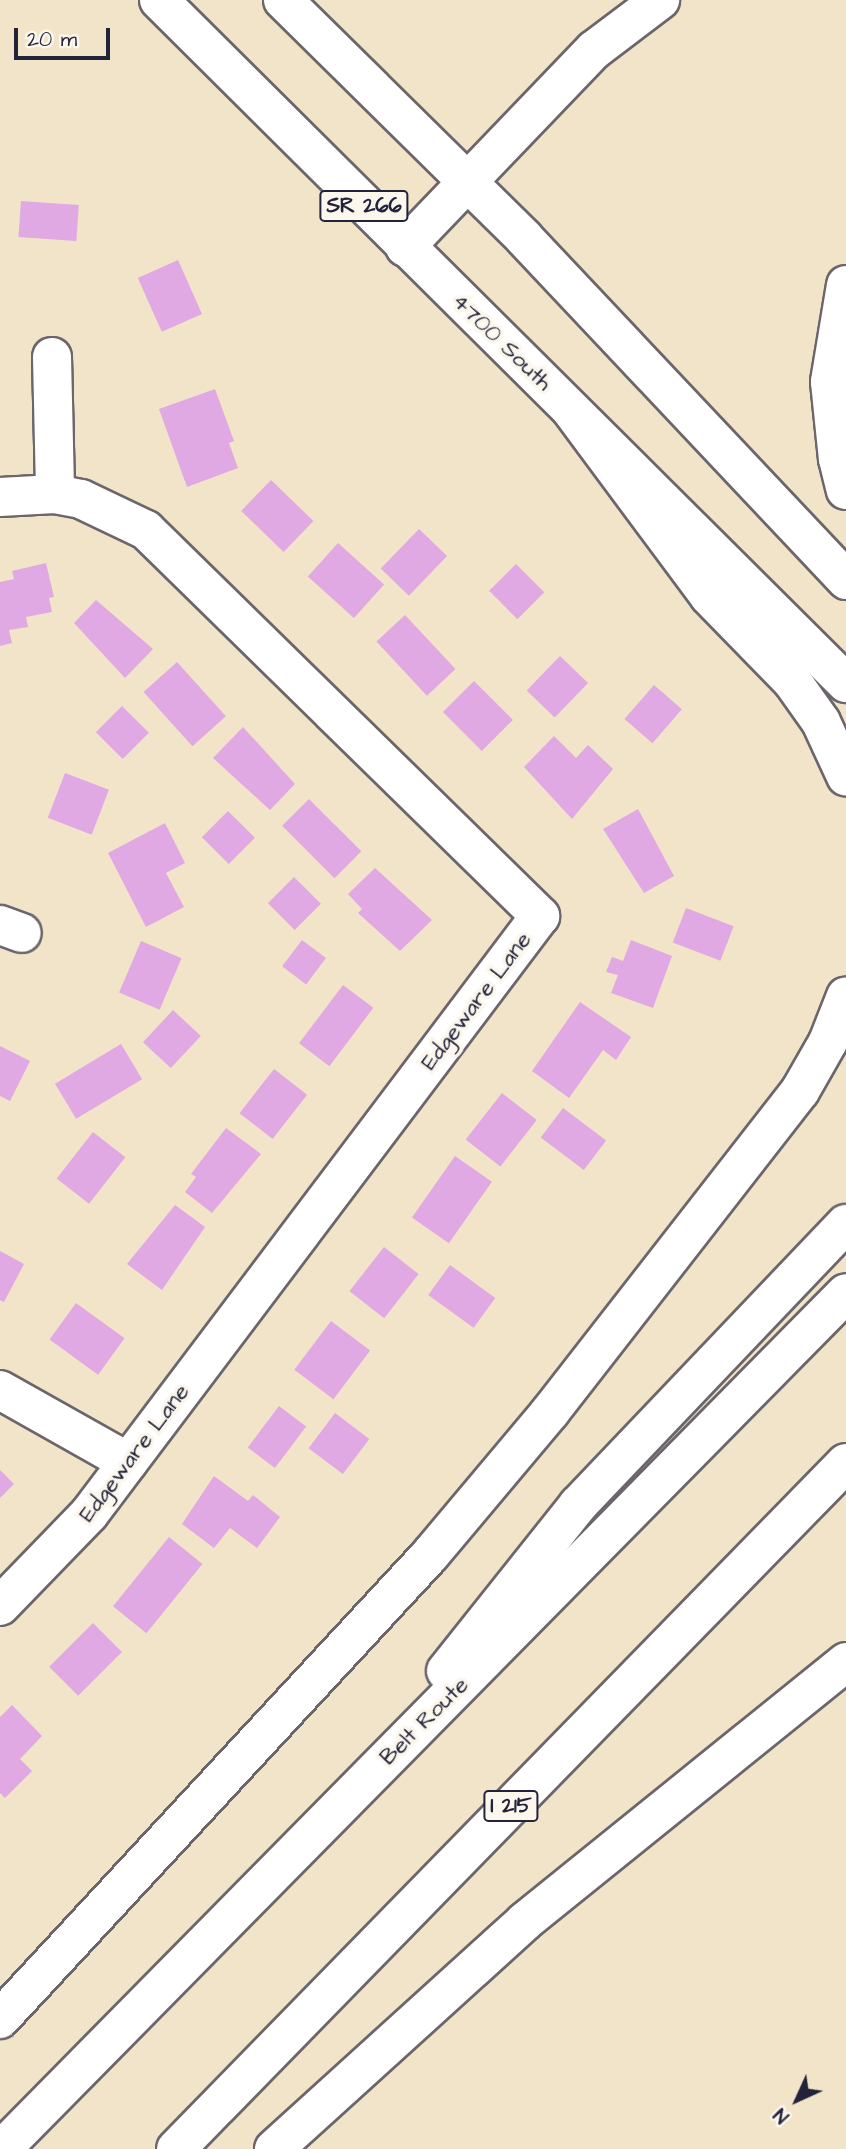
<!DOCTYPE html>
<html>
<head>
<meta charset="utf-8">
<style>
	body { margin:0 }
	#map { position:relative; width:846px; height:2149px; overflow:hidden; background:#f2e4c8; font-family:"Architects Daughter",sans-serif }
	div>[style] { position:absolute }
	.building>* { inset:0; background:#e0a9e3; transform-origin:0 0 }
	.roads { filter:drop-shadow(2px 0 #6b666c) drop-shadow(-2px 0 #6b666c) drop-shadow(0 2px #6b666c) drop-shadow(0 -2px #6b666c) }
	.minor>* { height:38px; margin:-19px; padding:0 19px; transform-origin:19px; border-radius:19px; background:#fff }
	.major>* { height:38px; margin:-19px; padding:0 19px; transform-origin:19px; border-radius:19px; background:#fff }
	.highway>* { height:38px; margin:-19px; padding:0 19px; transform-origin:19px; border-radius:19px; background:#fff }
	span { translate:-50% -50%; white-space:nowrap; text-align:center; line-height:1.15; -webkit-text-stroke:7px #fbf7ec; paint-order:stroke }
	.shield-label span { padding:2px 5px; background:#fbf7ec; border:2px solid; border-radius:5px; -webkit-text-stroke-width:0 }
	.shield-label { font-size:21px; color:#22223b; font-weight:700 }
	.street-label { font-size:23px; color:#22223b }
	.north { position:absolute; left:762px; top:2065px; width:70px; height:70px; -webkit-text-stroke:5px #fbf7ec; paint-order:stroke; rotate:225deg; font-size:19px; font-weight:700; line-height:28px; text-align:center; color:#22223b }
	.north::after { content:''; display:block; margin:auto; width:24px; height:32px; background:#22223b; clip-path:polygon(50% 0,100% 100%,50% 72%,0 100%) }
	.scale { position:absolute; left:14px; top:28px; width:96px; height:32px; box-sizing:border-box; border:4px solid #22223b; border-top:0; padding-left:9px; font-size:21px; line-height:24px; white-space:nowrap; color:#22223b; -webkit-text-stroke:5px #fbf7ec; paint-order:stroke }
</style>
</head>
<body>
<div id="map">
	<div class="building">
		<i style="left:21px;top:201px;width:58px;height:36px;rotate:4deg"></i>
		<i style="left:178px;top:260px;width:59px;height:44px;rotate:66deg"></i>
		<i style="clip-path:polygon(215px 389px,234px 441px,229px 443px,238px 468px,187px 487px,159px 409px)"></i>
		<i style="left:271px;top:480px;width:59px;height:43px;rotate:44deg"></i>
		<i style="left:419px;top:529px;width:39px;height:55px;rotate:44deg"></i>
		<i style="left:338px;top:543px;width:62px;height:45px;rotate:42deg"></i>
		<i style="clip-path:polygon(46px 563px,54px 597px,49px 598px,52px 612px,26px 617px,28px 627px,9px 630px,12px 643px,0 646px,0 582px,14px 579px,12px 571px)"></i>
		<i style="left:516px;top:564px;width:40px;height:38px;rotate:45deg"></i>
		<i style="clip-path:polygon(96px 600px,153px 649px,125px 678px,74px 623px)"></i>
		<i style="left:405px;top:615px;width:74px;height:39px;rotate:47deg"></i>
		<i style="left:560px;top:656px;width:39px;height:48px;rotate:44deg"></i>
		<i style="left:177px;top:662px;width:73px;height:45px;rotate:48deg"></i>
		<i style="left:474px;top:681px;width:55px;height:44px;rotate:45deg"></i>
		<i style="left:654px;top:685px;width:37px;height:45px;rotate:41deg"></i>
		<i style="left:122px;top:706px;width:38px;height:37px;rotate:45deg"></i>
		<i style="clip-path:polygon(243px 727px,295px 784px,270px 810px,213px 758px)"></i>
		<i style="clip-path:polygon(554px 736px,576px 758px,588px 745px,613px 769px,572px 819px,524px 767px)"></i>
		<i style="left:65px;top:773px;width:47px;height:48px;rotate:21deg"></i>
		<i style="left:309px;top:799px;width:74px;height:38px;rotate:45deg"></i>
		<i style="clip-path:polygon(638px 809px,674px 876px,644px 893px,603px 829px)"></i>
		<i style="left:228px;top:811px;width:38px;height:37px;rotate:45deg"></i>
		<i style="clip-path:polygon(165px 823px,185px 863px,166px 873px,184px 907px,146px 927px,108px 853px)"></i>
		<i style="clip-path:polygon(375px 868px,432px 920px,400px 951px,358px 913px,362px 909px,348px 894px)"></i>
		<i style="left:294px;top:877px;width:38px;height:37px;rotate:45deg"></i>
		<i style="left:686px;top:908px;width:51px;height:37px;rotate:21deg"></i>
		<i style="left:302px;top:940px;width:30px;height:33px;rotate:37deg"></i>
		<i style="clip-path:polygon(631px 940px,672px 956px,653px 1008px,611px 993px,618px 975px,606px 972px,612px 957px,623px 961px)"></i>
		<i style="left:141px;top:941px;width:44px;height:56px;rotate:23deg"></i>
		<i style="left:343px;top:985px;width:38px;height:73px;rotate:37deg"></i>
		<i style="clip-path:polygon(580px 1002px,631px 1037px,616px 1060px,603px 1050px,569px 1098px,532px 1071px)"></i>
		<i style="left:173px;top:1010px;width:38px;height:44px;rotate:43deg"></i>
		<i style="left:121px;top:1044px;width:41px;height:77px;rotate:59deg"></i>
		<i style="clip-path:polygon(0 1046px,30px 1061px,10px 1101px,0 1096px)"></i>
		<i style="left:274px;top:1069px;width:42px;height:56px;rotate:38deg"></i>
		<i style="left:502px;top:1093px;width:44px;height:59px;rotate:38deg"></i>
		<i style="left:563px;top:1108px;width:54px;height:37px;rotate:37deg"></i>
		<i style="clip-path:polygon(226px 1128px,261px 1154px,212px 1213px,185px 1192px,196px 1177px,191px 1174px)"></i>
		<i style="left:93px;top:1132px;width:41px;height:59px;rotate:38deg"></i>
		<i style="left:455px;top:1156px;width:45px;height:75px;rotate:35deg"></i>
		<i style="clip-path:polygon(175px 1205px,205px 1227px,162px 1290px,127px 1264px)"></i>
		<i style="left:384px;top:1247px;width:44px;height:56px;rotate:38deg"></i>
		<i style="clip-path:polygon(0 1251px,24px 1264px,4px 1302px,0 1300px)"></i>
		<i style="left:450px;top:1265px;width:56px;height:37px;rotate:36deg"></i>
		<i style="left:76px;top:1303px;width:60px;height:45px;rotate:36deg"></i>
		<i style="left:331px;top:1321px;width:49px;height:61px;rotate:37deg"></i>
		<i style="left:279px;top:1406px;width:34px;height:52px;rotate:37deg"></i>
		<i style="left:335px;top:1413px;width:43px;height:44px;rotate:37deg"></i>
		<i style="clip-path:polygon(0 1470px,14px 1484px,0 1498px)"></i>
		<i style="clip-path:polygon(214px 1476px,248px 1501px,253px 1495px,280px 1517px,257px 1548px,230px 1528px,214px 1548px,182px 1524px)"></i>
		<i style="left:169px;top:1537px;width:43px;height:89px;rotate:39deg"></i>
		<i style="left:93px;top:1623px;width:41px;height:62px;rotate:45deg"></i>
		<i style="clip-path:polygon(12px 1705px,42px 1736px,20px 1759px,32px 1771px,5px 1798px,0 1793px,0 1717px)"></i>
	</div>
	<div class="roads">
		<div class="minor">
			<i style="left:52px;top:357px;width:137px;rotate:88.7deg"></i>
			<i style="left:0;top:497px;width:55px;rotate:-3.1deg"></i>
			<i style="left:55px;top:494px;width:26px;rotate:11deg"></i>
			<i style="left:81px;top:499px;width:72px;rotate:25.5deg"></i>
			<i style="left:146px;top:530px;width:552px;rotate:44.41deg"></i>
			<i style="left:540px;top:916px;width:749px;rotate:127.02deg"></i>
			<i style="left:89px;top:1514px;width:128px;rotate:134.1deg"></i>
			<i style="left:0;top:925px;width:23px;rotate:20deg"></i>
			<i style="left:0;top:1390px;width:147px;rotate:29.4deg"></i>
		</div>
		<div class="major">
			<i style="left:159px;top:0;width:969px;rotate:44.83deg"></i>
			<i style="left:283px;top:0;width:339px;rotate:44.6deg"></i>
			<i style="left:524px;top:238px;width:470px;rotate:46.7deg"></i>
		</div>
		<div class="highway">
			<i style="left:405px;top:247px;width:273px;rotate:-46.2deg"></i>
			<i style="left:594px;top:50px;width:83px;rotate:-37.1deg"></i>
			<i style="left:846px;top:285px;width:98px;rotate:99.4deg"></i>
			<i style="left:830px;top:382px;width:77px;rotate:84.1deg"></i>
			<i style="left:838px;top:459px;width:32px;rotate:76deg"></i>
			<i style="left:571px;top:410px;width:232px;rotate:53.4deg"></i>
			<i style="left:709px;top:596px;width:119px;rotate:45.7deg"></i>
			<i style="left:792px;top:681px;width:50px;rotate:54.7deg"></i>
			<i style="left:821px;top:722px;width:60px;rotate:65.2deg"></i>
			<i style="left:446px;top:1671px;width:212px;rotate:-51.5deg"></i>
			<i style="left:578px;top:1505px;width:388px;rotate:-46.4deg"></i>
			<i style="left:0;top:2019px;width:633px;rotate:-47.18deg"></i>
			<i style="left:430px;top:1555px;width:187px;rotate:-50deg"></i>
			<i style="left:550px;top:1412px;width:407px;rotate:-52.1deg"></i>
			<i style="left:800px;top:1091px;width:56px;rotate:-60.3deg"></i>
			<i style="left:828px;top:1042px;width:49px;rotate:-68.6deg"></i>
			<i style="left:2px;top:2149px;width:1202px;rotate:-45.4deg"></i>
			<i style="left:176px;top:2149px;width:959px;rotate:-45.68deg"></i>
			<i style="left:274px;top:2149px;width:338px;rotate:-42.2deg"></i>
			<i style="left:524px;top:1922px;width:414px;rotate:-38.9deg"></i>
		</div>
	</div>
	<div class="shield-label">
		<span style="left:364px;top:206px">SR 266</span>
		<span style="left:511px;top:1806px">I 215</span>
	</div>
	<div class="street-label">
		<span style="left:502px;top:342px;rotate:44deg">4700 South</span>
		<span style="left:476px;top:1001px;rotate:-53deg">Edgeware Lane</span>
		<span style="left:134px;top:1453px;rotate:-53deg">Edgeware Lane</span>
		<span style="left:424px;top:1721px;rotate:-45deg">Belt Route</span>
	</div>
	<div class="north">N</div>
	<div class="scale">20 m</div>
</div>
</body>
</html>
